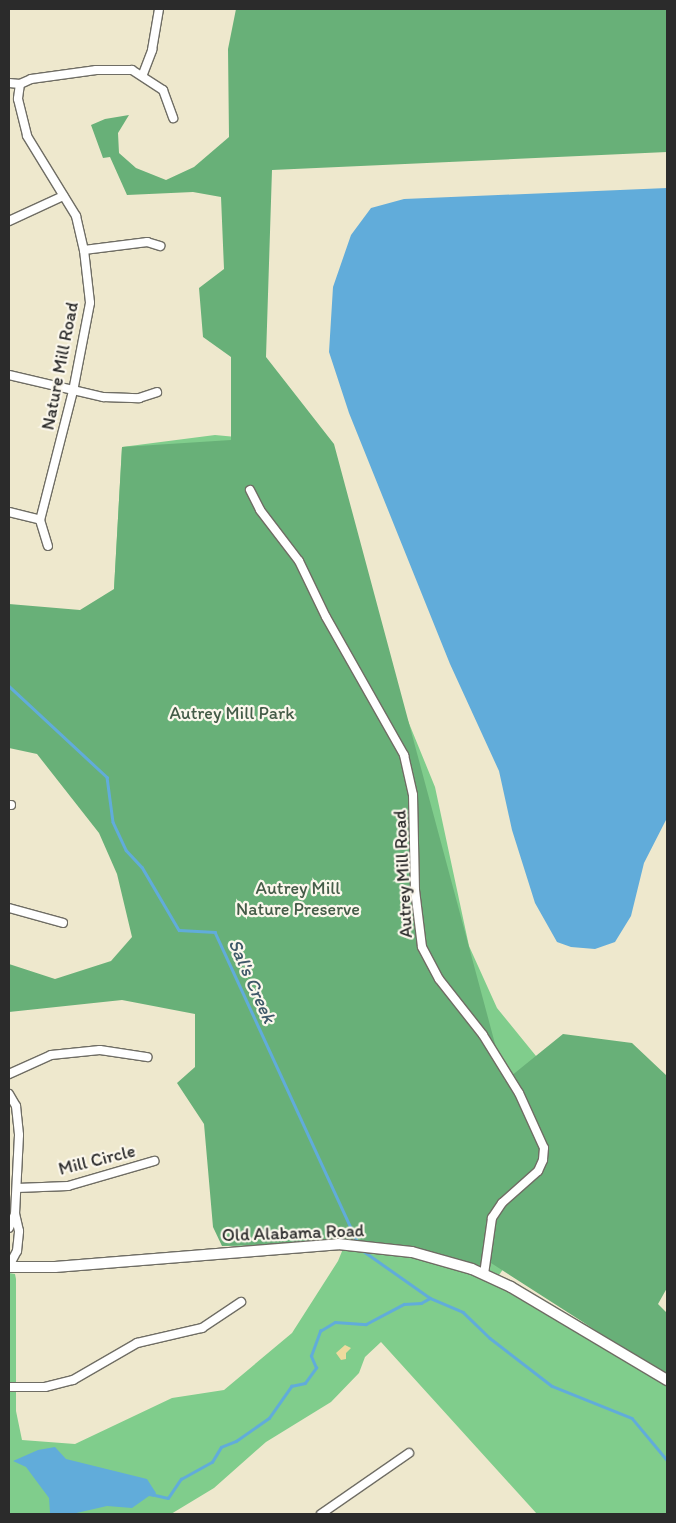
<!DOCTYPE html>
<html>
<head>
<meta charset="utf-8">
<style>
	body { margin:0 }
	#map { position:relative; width:676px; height:1523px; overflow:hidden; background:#eee8cd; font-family:Itim,sans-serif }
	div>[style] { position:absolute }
	.green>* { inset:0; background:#80cd8c }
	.forest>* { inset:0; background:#68b078 }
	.sand>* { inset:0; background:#eeda9e }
	.water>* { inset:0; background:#61acda }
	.stream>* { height:2.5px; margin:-1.25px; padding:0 1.25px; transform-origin:1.25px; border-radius:1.25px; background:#61acda }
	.roads { filter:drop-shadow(1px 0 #6f6d64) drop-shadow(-1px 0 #6f6d64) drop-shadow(0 1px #6f6d64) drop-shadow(0 -1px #6f6d64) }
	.minor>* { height:8px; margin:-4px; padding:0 4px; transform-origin:4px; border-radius:4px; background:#fff }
	.secondary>* { height:10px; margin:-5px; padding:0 5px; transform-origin:5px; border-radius:5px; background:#fff }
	span { translate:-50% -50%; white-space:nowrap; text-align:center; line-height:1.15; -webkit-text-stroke:4.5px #fbf7ec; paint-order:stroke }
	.street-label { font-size:18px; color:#2b2b2b }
	.park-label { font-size:18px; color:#445c48 }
	.water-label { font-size:19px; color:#3e5868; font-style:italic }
	.frame { position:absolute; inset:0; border:10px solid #2b2b2b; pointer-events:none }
</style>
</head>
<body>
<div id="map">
	<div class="green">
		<i style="clip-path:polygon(215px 435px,247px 438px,395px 689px,435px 787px,469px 946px,497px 1008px,549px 1072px,533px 1226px,497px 1278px,603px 1333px,667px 1380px,667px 1514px,537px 1514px,381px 1342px,365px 1357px,359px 1373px,331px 1402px,266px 1442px,214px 1488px,171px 1514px,9px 1514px,9px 1273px,15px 1274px,16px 1279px,16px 1411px,22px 1440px,75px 1444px,172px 1398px,224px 1390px,292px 1333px,338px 1261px,345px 1244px,222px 1246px,199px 942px,114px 589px,122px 447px)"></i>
	</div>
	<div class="forest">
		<i style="clip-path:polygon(236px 9px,667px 9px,667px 152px,272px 170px,266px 357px,334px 444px,505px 1081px,563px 1034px,632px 1043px,667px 1076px,667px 1288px,658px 1304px,667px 1313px,667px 1376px,491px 1263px,472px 1268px,346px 1241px,222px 1246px,213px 1227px,204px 1124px,177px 1083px,195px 1067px,195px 1014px,122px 1000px,9px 1012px,9px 964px,55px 979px,111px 961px,132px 937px,117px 874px,99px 833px,37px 754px,9px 748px,9px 604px,80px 610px,114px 589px,122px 447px,231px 440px,231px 357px,203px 337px,199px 288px,224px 269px,221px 197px,193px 192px,127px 195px,110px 157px,103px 158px,91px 125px,105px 119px,129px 115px,118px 133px,119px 153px,136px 168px,166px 180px,194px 167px,229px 137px,228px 49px)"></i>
	</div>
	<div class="sand">
		<i style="clip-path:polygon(345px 1345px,351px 1348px,346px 1353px,346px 1359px,341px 1360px,336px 1353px)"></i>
	</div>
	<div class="water">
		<i style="clip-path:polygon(667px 188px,667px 818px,644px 863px,631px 916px,615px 942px,595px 949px,571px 947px,557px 942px,535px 903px,512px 830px,499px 771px,450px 664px,349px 413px,329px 352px,333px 287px,351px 235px,371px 208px,404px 199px)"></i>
		<i style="clip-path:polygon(55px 1447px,66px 1459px,147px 1479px,156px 1493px,154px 1497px,149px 1496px,132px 1508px,107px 1506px,72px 1514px,50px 1513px,49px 1498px,26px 1467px,13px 1461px,38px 1450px)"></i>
	</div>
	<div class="stream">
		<i style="left:9px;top:686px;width:134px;rotate:42.9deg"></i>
		<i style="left:107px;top:777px;width:45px;rotate:82.4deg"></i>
		<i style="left:113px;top:822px;width:31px;rotate:65deg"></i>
		<i style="left:126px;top:850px;width:23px;rotate:47deg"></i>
		<i style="left:142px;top:867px;width:73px;rotate:59.6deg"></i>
		<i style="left:179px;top:930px;width:36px;rotate:3deg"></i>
		<i style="left:215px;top:932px;width:342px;rotate:65.3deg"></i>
		<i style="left:362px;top:1250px;width:83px;rotate:35.2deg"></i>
		<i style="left:430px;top:1298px;width:36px;rotate:23deg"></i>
		<i style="left:463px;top:1312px;width:37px;rotate:44deg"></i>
		<i style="left:490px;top:1338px;width:78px;rotate:37.7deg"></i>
		<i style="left:552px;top:1386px;width:86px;rotate:21.8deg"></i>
		<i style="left:632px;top:1418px;width:55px;rotate:50.2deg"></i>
		<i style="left:155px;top:1495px;width:13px;rotate:13deg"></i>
		<i style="left:168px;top:1498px;width:23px;rotate:-56deg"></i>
		<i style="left:181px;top:1479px;width:35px;rotate:-29deg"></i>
		<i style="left:212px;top:1462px;width:17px;rotate:-59deg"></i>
		<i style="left:221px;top:1447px;width:16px;rotate:-22deg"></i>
		<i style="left:236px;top:1441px;width:40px;rotate:-34.9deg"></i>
		<i style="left:269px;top:1418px;width:39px;rotate:-55deg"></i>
		<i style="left:291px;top:1386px;width:14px;rotate:-12deg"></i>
		<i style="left:305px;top:1383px;width:19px;rotate:-54deg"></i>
		<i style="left:316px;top:1368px;width:13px;rotate:-113deg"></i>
		<i style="left:311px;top:1356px;width:27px;rotate:-70deg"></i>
		<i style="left:320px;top:1331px;width:17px;rotate:-31deg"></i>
		<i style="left:335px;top:1322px;width:31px;rotate:4deg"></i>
		<i style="left:366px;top:1324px;width:43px;rotate:-27.8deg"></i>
		<i style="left:404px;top:1304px;width:17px;rotate:-3deg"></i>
		<i style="left:421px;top:1303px;width:10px;rotate:-29deg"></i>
	</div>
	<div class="roads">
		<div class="minor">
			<i style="left:143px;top:74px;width:26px;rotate:-69deg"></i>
			<i style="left:152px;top:50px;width:42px;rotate:-80.3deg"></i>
			<i style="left:9px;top:83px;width:11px;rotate:5deg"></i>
			<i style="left:20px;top:84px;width:12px;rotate:-24deg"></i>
			<i style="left:31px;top:79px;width:66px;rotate:-7.9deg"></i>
			<i style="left:96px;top:70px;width:36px"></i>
			<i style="left:132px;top:70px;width:37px;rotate:33deg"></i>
			<i style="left:163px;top:90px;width:30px;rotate:70deg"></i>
			<i style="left:20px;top:84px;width:15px;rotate:98deg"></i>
			<i style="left:18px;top:99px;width:38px;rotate:76deg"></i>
			<i style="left:27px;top:136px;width:94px;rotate:58.5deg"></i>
			<i style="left:76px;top:216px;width:35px;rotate:77deg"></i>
			<i style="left:84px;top:250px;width:53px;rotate:83.5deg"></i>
			<i style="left:90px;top:303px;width:90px;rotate:100.9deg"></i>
			<i style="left:73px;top:391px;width:133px;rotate:104.3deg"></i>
			<i style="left:40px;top:520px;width:27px;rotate:73deg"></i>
			<i style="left:9px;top:221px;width:60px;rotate:-24.8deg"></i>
			<i style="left:84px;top:250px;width:64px;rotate:-7.2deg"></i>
			<i style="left:147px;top:242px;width:14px;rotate:17deg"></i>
			<i style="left:9px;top:375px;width:97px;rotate:13.2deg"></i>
			<i style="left:103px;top:397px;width:36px;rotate:2deg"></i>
			<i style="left:139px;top:398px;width:19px;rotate:-18deg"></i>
			<i style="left:250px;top:490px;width:22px;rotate:63deg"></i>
			<i style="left:260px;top:510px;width:64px;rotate:52.6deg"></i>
			<i style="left:299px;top:561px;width:62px;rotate:64.3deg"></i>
			<i style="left:326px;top:617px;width:159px;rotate:60.5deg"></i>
			<i style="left:404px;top:755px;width:41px;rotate:77.3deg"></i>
			<i style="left:413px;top:795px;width:95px;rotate:88.8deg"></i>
			<i style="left:415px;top:890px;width:57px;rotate:83deg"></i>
			<i style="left:422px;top:947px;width:36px;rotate:62deg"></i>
			<i style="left:439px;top:979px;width:71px;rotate:51.8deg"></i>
			<i style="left:483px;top:1035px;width:68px;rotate:58.2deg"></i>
			<i style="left:519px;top:1093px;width:60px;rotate:65.6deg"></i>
			<i style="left:544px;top:1148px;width:12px;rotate:95deg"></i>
			<i style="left:543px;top:1160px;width:12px;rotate:114deg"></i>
			<i style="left:538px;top:1171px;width:48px;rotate:138.4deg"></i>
			<i style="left:502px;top:1203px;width:18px;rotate:124deg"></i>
			<i style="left:492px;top:1218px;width:57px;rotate:98.1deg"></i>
			<i style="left:9px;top:512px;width:32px;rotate:14deg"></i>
			<i style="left:9px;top:805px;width:2px"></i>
			<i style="left:9px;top:908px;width:56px;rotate:15.5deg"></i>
			<i style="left:9px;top:1074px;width:46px;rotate:-24.3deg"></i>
			<i style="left:51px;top:1055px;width:49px;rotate:-5.8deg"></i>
			<i style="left:100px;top:1050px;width:48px;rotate:8.5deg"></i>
			<i style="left:9px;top:1094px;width:14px;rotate:60deg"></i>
			<i style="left:16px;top:1106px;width:29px;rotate:84deg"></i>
			<i style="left:19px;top:1135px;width:79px;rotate:92.9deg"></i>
			<i style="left:15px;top:1214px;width:15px;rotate:113deg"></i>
			<i style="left:17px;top:1188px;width:51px;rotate:-2.2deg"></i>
			<i style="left:68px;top:1186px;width:90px;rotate:-16.2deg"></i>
			<i style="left:9px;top:1266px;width:17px;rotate:-62deg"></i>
			<i style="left:17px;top:1251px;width:20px;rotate:-84deg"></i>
			<i style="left:19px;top:1231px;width:17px;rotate:-103deg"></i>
			<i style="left:9px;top:1387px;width:36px"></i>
			<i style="left:45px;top:1387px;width:29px;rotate:-14deg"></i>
			<i style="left:73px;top:1380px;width:74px;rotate:-30deg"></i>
			<i style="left:137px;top:1343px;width:67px;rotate:-13deg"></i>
			<i style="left:202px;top:1328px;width:47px;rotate:-33.7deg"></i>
			<i style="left:321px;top:1514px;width:107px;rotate:-34.7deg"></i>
		</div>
		<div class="secondary">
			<i style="left:9px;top:1267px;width:46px"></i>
			<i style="left:55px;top:1267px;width:284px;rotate:-4.6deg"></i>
			<i style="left:338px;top:1244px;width:74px;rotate:6.2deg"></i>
			<i style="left:412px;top:1252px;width:62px;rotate:15.8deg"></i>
			<i style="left:472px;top:1269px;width:43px;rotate:24.8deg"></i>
			<i style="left:511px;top:1287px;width:182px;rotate:30.8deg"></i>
		</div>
	</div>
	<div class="street-label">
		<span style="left:60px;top:366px;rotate:-79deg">Nature Mill Road</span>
		<span style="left:403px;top:874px;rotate:-93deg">Autrey Mill Road</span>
		<span style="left:97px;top:1160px;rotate:-14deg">Mill Circle</span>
		<span style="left:293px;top:1233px;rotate:-2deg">Old Alabama Road</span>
	</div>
	<div class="park-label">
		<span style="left:232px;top:713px">Autrey Mill Park</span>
		<span style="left:298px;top:899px">Autrey Mill<br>Nature Preserve</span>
	</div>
	<div class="water-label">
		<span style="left:252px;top:981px;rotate:66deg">Sal's Creek</span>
	</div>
	<div class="frame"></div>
</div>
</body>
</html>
